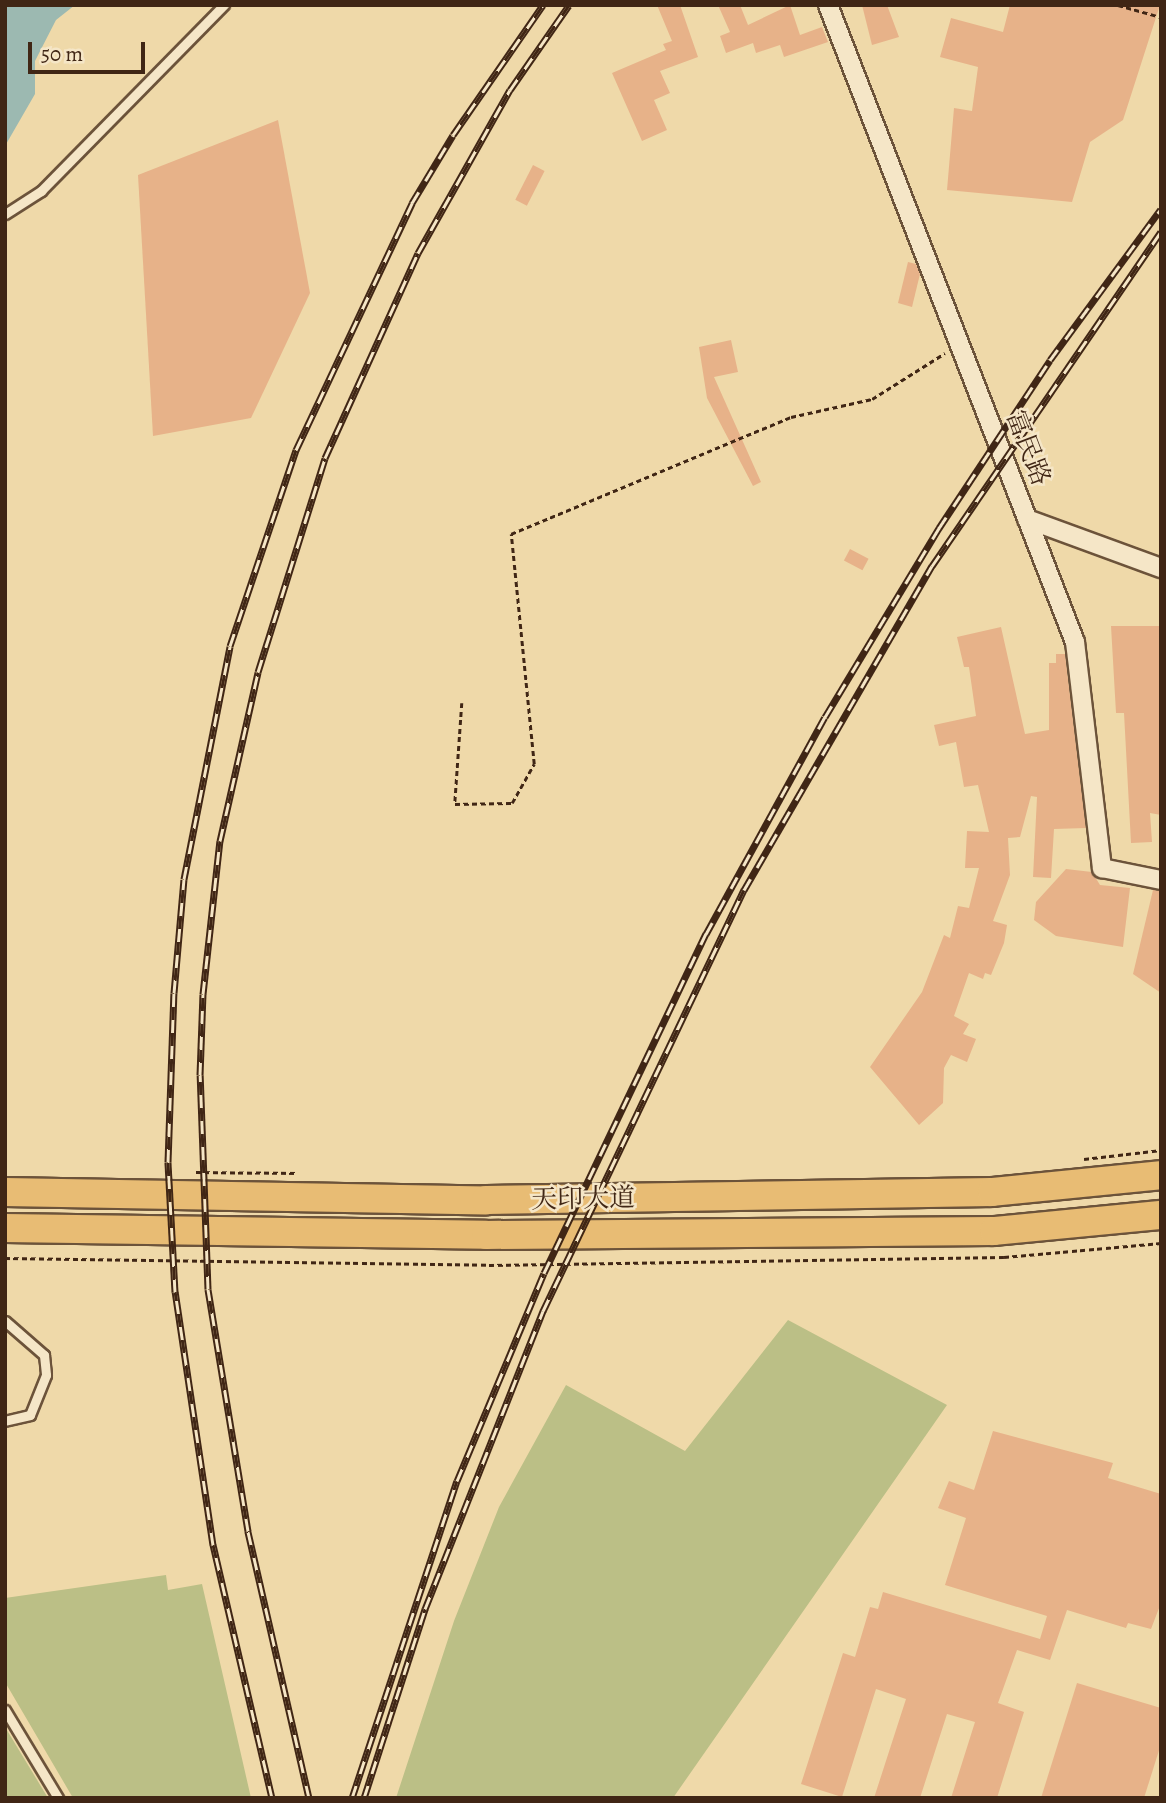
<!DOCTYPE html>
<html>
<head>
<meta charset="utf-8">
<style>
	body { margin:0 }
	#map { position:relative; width:1166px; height:1803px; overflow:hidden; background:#efd9a9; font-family:Alegreya,"Noto Serif SC",serif }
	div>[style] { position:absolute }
	.green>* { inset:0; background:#bbbf86 }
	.water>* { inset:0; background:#9cb9b1 }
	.building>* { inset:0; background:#e7b289; transform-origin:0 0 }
	.path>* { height:2.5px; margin-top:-1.25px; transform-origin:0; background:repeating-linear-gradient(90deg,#402615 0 5px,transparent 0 8.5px) }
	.roads { filter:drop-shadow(2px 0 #6c533a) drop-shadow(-2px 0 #6c533a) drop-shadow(0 2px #6c533a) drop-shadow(0 -2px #6c533a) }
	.lane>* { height:9px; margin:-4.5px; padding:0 4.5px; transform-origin:4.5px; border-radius:4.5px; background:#f5e6c7 }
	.street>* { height:18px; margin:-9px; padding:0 9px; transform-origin:9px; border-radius:9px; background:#f5e6c7 }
	.primary>* { height:28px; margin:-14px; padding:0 14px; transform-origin:14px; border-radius:14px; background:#e8bc74 }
	.rail>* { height:7px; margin-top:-3.5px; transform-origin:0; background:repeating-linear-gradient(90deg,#f5e6c7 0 13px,#402615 0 26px); box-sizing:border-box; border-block:2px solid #402615 }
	span { translate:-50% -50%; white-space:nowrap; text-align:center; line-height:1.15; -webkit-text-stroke:5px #f5e6c7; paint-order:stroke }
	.street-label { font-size:26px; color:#402615 }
	.frame { position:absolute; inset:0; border:7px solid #402615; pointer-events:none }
	.scale { position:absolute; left:28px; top:42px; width:117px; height:32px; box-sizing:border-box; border:4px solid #402615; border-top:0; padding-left:9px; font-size:21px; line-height:24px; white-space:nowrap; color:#402615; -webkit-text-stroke:5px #f5e6c7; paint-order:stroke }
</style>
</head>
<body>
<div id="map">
	<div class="green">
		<i style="clip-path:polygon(788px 1320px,947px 1405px,673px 1798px,396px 1798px,454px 1621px,499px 1507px,566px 1385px,685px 1451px)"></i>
		<i style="clip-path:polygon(166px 1575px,168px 1590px,202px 1584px,251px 1798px,73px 1798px,5px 1682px,5px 1598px)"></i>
		<i style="clip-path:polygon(5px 1727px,48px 1798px,5px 1798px)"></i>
	</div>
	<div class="water">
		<i style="clip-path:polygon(5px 5px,75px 5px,56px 20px,35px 61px,35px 94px,5px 146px)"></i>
	</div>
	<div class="building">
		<i style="clip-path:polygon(657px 5px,680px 5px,698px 57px,660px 71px,670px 93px,654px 100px,667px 130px,642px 141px,612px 73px,666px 50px,663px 44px,672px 41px)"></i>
		<i style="clip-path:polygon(718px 5px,740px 5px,748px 25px,790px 5px,800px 35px,822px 27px,828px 42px,784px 57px,780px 45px,756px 53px,753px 43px,726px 53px,720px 36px,730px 32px)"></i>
		<i style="clip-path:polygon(862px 5px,887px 5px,899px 37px,872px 45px)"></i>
		<i style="clip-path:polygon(1010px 5px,1160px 5px,1123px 120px,1090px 142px,1072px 202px,947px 190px,954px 108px,972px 111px,978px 67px,940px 57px,951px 18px,1003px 32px)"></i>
		<i style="clip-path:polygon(278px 120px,310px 293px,251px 418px,153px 436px,138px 175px)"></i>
		<i style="left:533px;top:165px;width:13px;height:39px;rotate:27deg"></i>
		<i style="clip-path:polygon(908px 262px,916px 264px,920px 274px,912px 307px,898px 303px)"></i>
		<i style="clip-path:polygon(731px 340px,738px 372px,714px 377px,761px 482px,753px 486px,707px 398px,699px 347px)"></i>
		<i style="left:850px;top:549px;width:21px;height:13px;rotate:28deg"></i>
		<i style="clip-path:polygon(1111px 626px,1161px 626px,1161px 815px,1150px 813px,1152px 842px,1131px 843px,1124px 713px,1116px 713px)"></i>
		<i style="clip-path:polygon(1001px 627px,1025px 734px,1049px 730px,1049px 663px,1056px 663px,1056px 654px,1065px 654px,1086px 828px,1054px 829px,1051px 878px,1033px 877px,1037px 797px,1031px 796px,1020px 837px,1008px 838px,1010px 875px,993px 921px,1007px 925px,1004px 943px,991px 975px,985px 973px,983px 979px,969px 973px,954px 1016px,969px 1024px,963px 1034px,976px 1039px,967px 1062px,951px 1055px,944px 1068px,943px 1103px,919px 1125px,870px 1067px,922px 992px,944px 935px,950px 938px,958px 906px,969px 908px,979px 868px,965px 868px,967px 831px,989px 832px,978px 785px,964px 787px,956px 742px,939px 746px,934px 725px,976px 716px,969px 667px,964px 667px,957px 637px)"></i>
		<i style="clip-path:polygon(1066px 869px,1092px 872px,1100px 885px,1130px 888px,1123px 947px,1056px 936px,1034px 920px,1036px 902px)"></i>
		<i style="clip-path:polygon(1153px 890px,1161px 891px,1161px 993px,1133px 974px)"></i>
		<i style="clip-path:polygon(993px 1431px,1113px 1463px,1108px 1478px,1161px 1494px,1161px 1603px,1151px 1629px,1128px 1623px,1126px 1628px,1067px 1610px,1050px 1660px,1017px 1650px,998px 1703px,1024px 1712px,997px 1798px,951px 1798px,975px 1722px,947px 1714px,920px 1798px,874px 1798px,906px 1699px,876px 1689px,842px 1797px,801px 1784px,843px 1653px,855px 1657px,870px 1607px,878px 1609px,883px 1592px,1040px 1639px,1047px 1616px,945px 1585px,966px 1518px,938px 1508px,949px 1481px,974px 1490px)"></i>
		<i style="clip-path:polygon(1077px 1683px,1161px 1708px,1161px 1744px,1144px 1798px,1041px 1798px)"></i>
	</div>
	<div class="path">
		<i style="left:1118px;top:5px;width:45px;rotate:15.6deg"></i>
		<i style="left:462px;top:703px;width:101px;rotate:94deg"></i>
		<i style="left:455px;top:804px;width:57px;rotate:-1deg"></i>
		<i style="left:512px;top:803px;width:45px;rotate:-60.6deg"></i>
		<i style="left:534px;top:764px;width:231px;rotate:-95.7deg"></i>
		<i style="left:511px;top:534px;width:303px;rotate:-22.7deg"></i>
		<i style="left:791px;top:417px;width:83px;rotate:-12.5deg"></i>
		<i style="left:872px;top:399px;width:86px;rotate:-32.2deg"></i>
		<i style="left:1084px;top:1159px;width:78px;rotate:-6.7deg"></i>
		<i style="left:196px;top:1172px;width:102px;rotate:0.6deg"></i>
		<i style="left:5px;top:1258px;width:484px;rotate:0.8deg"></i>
		<i style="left:489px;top:1265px;width:515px;rotate:-0.89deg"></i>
		<i style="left:1004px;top:1257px;width:158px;rotate:-5.1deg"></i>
	</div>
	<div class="roads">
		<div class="lane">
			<i style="left:5px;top:214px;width:43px;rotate:-32.6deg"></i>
			<i style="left:41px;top:191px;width:261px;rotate:-45.5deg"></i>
			<i style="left:5px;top:1321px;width:52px;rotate:41.1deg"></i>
			<i style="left:44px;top:1355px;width:20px;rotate:84deg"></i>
			<i style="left:46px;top:1375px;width:43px;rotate:111.8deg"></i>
			<i style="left:30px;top:1415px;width:26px;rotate:167deg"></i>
			<i style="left:5px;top:1710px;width:103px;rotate:58.9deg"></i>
		</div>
		<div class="street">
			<i style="left:828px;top:5px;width:683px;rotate:68.81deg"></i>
			<i style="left:1075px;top:642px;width:228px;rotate:83.2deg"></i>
			<i style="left:1102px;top:868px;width:60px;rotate:11.5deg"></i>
			<i style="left:1027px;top:519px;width:143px;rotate:20.1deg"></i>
		</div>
		<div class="primary">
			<i style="left:5px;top:1192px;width:481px;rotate:1deg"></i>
			<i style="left:486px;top:1200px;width:506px;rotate:-0.91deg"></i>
			<i style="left:992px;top:1192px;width:170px;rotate:-5.7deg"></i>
			<i style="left:5px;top:1228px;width:481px;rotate:0.8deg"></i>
			<i style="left:486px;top:1235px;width:508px;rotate:-0.45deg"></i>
			<i style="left:994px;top:1231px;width:168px;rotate:-5.5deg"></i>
		</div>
	</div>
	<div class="rail">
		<i style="left:272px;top:1798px;width:260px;rotate:-103.1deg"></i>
		<i style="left:213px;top:1545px;width:256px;rotate:-98.5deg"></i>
		<i style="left:175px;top:1292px;width:130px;rotate:-93.1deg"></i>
		<i style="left:168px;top:1162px;width:169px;rotate:-88deg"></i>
		<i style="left:174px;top:993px;width:114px;rotate:-85deg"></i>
		<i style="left:184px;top:879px;width:237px;rotate:-78.8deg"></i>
		<i style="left:230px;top:646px;width:207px;rotate:-71.4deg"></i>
		<i style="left:296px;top:450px;width:273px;rotate:-64.8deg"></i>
		<i style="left:412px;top:203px;width:79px;rotate:-58.9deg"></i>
		<i style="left:453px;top:135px;width:158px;rotate:-55.3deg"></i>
		<i style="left:309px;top:1798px;width:274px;rotate:-102.9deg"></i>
		<i style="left:248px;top:1531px;width:245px;rotate:-99.4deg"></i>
		<i style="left:208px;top:1289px;width:214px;rotate:-92.1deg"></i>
		<i style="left:200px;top:1075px;width:81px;rotate:-87.9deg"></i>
		<i style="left:203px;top:994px;width:154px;rotate:-83.7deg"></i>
		<i style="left:220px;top:841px;width:173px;rotate:-77.3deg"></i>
		<i style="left:258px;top:672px;width:224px;rotate:-72.6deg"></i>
		<i style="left:325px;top:458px;width:225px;rotate:-65.6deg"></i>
		<i style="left:418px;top:253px;width:187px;rotate:-60.6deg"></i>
		<i style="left:510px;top:90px;width:103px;rotate:-55.2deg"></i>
		<i style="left:352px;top:1798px;width:334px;rotate:-71.7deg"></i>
		<i style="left:457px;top:1481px;width:225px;rotate:-67.3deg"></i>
		<i style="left:544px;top:1273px;width:376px;rotate:-64.5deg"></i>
		<i style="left:706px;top:934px;width:247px;rotate:-61.3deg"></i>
		<i style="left:825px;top:717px;width:221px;rotate:-58.9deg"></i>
		<i style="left:939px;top:528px;width:201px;rotate:-56.5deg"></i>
		<i style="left:1050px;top:360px;width:187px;rotate:-53.7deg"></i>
		<i style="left:364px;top:1798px;width:199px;rotate:-72.1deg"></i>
		<i style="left:425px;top:1609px;width:321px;rotate:-68.4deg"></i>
		<i style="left:543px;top:1311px;width:467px;rotate:-64.5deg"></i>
		<i style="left:744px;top:890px;width:375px;rotate:-59.9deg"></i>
		<i style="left:932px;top:566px;width:405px;rotate:-55.6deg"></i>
	</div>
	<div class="street-label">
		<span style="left:1028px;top:448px;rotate:69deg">富民路</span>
		<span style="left:583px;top:1199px;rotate:-1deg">天印大道</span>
	</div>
	<div class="frame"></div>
	<div class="scale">50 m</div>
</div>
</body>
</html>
